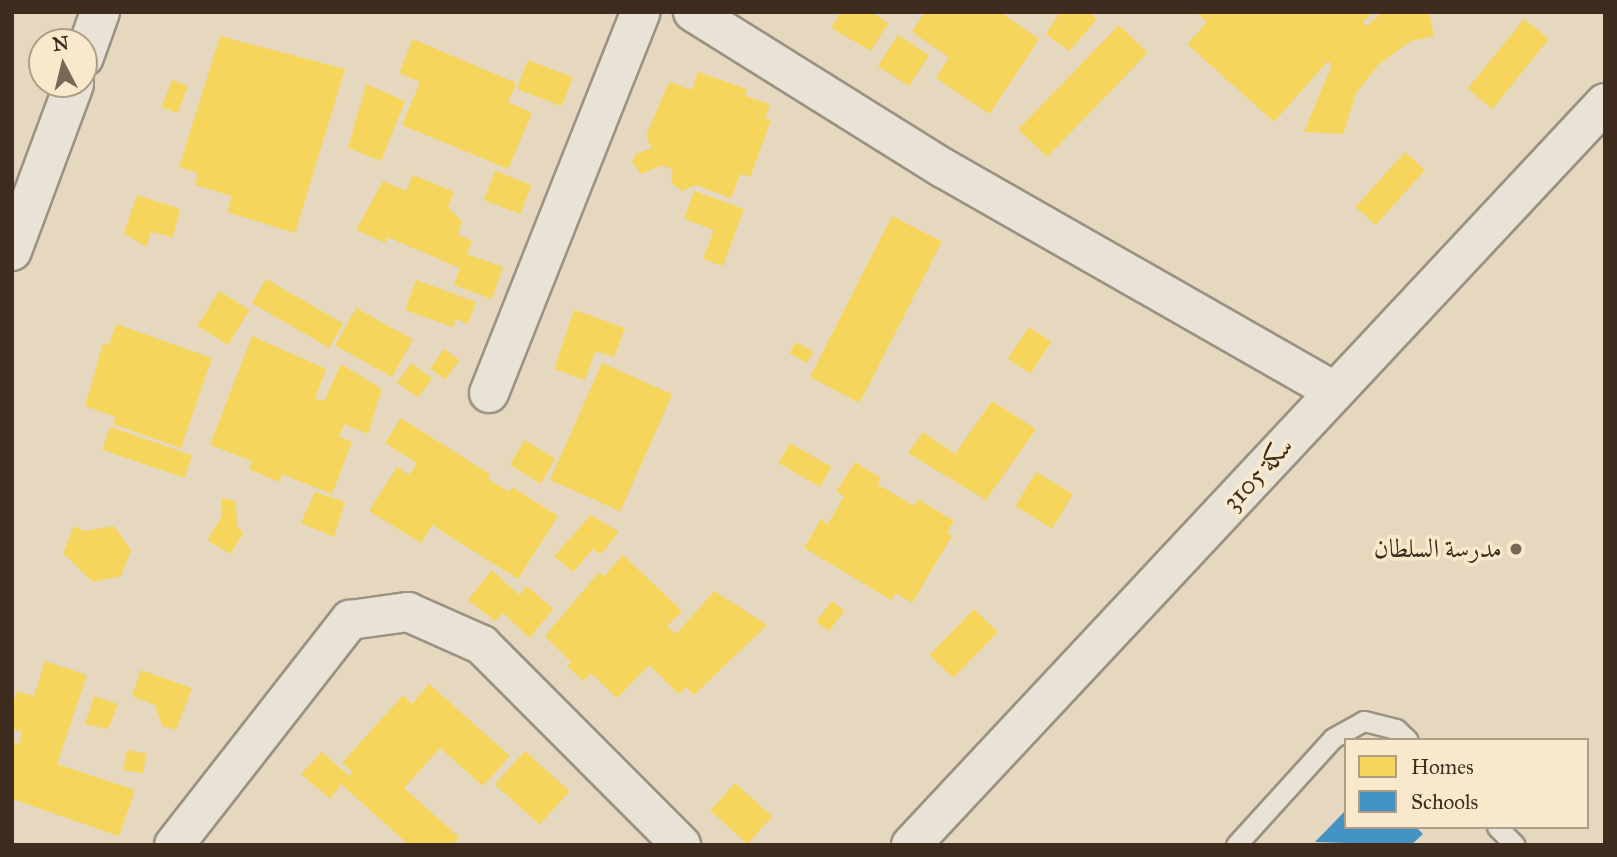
<!DOCTYPE html>
<html>
<head>
<meta charset="utf-8">
<style>
	body { margin:0 }
	#map { position:relative; width:1617px; height:857px; overflow:hidden; background:#e5d8bf; font-family:"IM FELL Great Primer",Amiri,serif }
	div>[style] { position:absolute }
	.homes>* { inset:0; background:#f6d55c; transform-origin:0 0 }
	.schools>* { inset:0; background:#4393c3 }
	.roads { filter:drop-shadow(2px 0 #9b9282) drop-shadow(-2px 0 #9b9282) drop-shadow(0 2px #9b9282) drop-shadow(0 -2px #9b9282) }
	.lane>* { height:19px; margin:-9.5px; padding:0 9.5px; transform-origin:9.5px; border-radius:9.5px; background:#e9e2d6 }
	.street>* { height:38px; margin:-19px; padding:0 19px; transform-origin:19px; border-radius:19px; background:#e9e2d6 }
	.secondary>* { height:38px; margin:-19px; padding:0 19px; transform-origin:19px; border-radius:19px; background:#e9e2d6 }
	.dots>* { width:19px; height:19px; translate:-50% -50%; box-sizing:border-box; border:4px solid #f8e9cc; border-radius:50% }
	span { translate:-50% -50%; white-space:nowrap; text-align:center; line-height:1.15; -webkit-text-stroke:7px #f8e9cc; paint-order:stroke }
	.street-label { font-size:26px; color:#3e2d1f }
	.poi-label { font-size:26px; color:#3e2d1f }
	.right { translate:-100% -50%; text-align:right }
	.frame { position:absolute; inset:0; border:14px solid #3e2d1f; pointer-events:none }
	.legend { position:absolute; left:1344px; top:738px; width:245px; height:91px; box-sizing:border-box; background:#f8e9cc; border:2px solid #ae9e87; margin:0; padding:9px 12px; list-style:none; font-size:21px; color:#3e2d1f }
	.legend li { display:flex; align-items:center; gap:14px; height:35px }
	.legend b { width:35px; border:2px solid #ae9e87 }
	.north { position:absolute; left:28px; top:28px; width:70px; height:70px; box-sizing:border-box; background:#f8e9cc; border:2px solid #ae9e87; border-radius:50%; rotate:353deg; font-size:19px; font-weight:700; line-height:28px; text-align:center; color:#3e2d1f }
	.north::after { content:''; display:block; margin:auto; width:24px; height:32px; background:#786957; clip-path:polygon(50% 0,100% 100%,50% 72%,0 100%) }
</style>
</head>
<body>
<div id="map">
	<div class="homes">
		<i style="clip-path:polygon(841px 12px,871px 12px,888px 23px,871px 51px,831px 28px)"></i>
		<i style="clip-path:polygon(925px 12px,1000px 12px,1039px 39px,989px 114px,936px 78px,949px 57px,912px 32px)"></i>
		<i style="clip-path:polygon(1060px 12px,1089px 12px,1097px 19px,1069px 51px,1046px 34px)"></i>
		<i style="clip-path:polygon(1196px 12px,1373px 12px,1362px 23px,1367px 26px,1382px 12px,1429px 12px,1434px 36px,1411px 41px,1379px 64px,1356px 93px,1343px 134px,1304px 132px,1332px 65px,1328px 61px,1274px 122px,1187px 44px,1207px 22px)"></i>
		<i style="left:1524px;top:19px;width:32px;height:90px;rotate:39deg"></i>
		<i style="left:1119px;top:25px;width:40px;height:145px;rotate:44deg"></i>
		<i style="left:898px;top:35px;width:37px;height:37px;rotate:33deg"></i>
		<i style="clip-path:polygon(220px 36px,345px 69px,295px 233px,227px 212px,232px 196px,195px 185px,198px 173px,179px 167px)"></i>
		<i style="clip-path:polygon(413px 39px,516px 83px,508px 102px,532px 113px,508px 169px,402px 125px,420px 82px,399px 73px)"></i>
		<i style="left:528px;top:60px;width:48px;height:31px;rotate:21deg"></i>
		<i style="clip-path:polygon(698px 72px,747px 89px,745px 96px,770px 104px,765px 118px,771px 120px,750px 177px,740px 174px,731px 198px,696px 185px,681px 191px,671px 182px,673px 170px,662px 165px,641px 174px,632px 162px,636px 154px,652px 148px,646px 136px,669px 82px,692px 90px)"></i>
		<i style="left:172px;top:80px;width:17px;height:29px;rotate:21deg"></i>
		<i style="clip-path:polygon(366px 84px,405px 101px,381px 161px,348px 148px)"></i>
		<i style="left:1405px;top:152px;width:27px;height:74px;rotate:42deg"></i>
		<i style="left:495px;top:171px;width:39px;height:31px;rotate:21deg"></i>
		<i style="clip-path:polygon(413px 175px,454px 192px,448px 207px,462px 221px,458px 235px,472px 241px,467px 254px,503px 267px,492px 299px,454px 285px,460px 268px,387px 237px,386px 243px,356px 230px,383px 181px,406px 191px)"></i>
		<i style="clip-path:polygon(694px 191px,744px 209px,723px 266px,703px 259px,714px 230px,684px 219px)"></i>
		<i style="clip-path:polygon(137px 195px,180px 209px,173px 237px,151px 232px,146px 247px,124px 233px)"></i>
		<i style="left:892px;top:216px;width:56px;height:181px;rotate:27deg"></i>
		<i style="left:266px;top:279px;width:89px;height:28px;rotate:30deg"></i>
		<i style="clip-path:polygon(416px 280px,476px 302px,468px 324px,456px 319px,453px 327px,405px 310px)"></i>
		<i style="left:219px;top:291px;width:36px;height:41px;rotate:32deg"></i>
		<i style="left:356px;top:308px;width:65px;height:43px;rotate:29deg"></i>
		<i style="clip-path:polygon(574px 310px,625px 328px,614px 357px,595px 351px,585px 380px,554px 369px)"></i>
		<i style="clip-path:polygon(116px 324px,212px 358px,181px 448px,113px 424px,116px 417px,85px 406px,103px 343px,109px 345px)"></i>
		<i style="left:1029px;top:327px;width:27px;height:38px;rotate:34deg"></i>
		<i style="clip-path:polygon(252px 336px,326px 369px,315px 398px,324px 401px,341px 364px,382px 389px,368px 434px,344px 424px,339px 437px,352px 442px,332px 494px,282px 474px,279px 482px,249px 469px,252px 461px,210px 445px)"></i>
		<i style="left:796px;top:342px;width:20px;height:13px;rotate:30deg"></i>
		<i style="left:444px;top:349px;width:19px;height:24px;rotate:36deg"></i>
		<i style="left:411px;top:363px;width:26px;height:24px;rotate:36deg"></i>
		<i style="left:602px;top:363px;width:77px;height:128px;rotate:24deg"></i>
		<i style="clip-path:polygon(992px 401px,1036px 429px,986px 500px,908px 453px,923px 432px,955px 454px)"></i>
		<i style="clip-path:polygon(401px 418px,491px 475px,488px 479px,509px 492px,512px 487px,558px 516px,518px 579px,432px 525px,421px 543px,369px 511px,397px 467px,409px 475px,417px 463px,385px 443px)"></i>
		<i style="left:110px;top:427px;width:87px;height:24px;rotate:19deg"></i>
		<i style="left:525px;top:440px;width:36px;height:29px;rotate:32deg"></i>
		<i style="left:790px;top:443px;width:48px;height:23px;rotate:30deg"></i>
		<i style="clip-path:polygon(855px 462px,881px 478px,877px 484px,914px 506px,918px 499px,954px 521px,947px 532px,952px 536px,912px 603px,896px 593px,891px 600px,804px 548px,821px 519px,828px 524px,844px 496px,836px 492px)"></i>
		<i style="left:1036px;top:472px;width:43px;height:40px;rotate:31deg"></i>
		<i style="clip-path:polygon(315px 492px,345px 502px,334px 537px,301px 523px)"></i>
		<i style="clip-path:polygon(222px 498px,236px 501px,237px 528px,244px 532px,230px 554px,207px 540px,221px 518px)"></i>
		<i style="clip-path:polygon(591px 515px,619px 532px,601px 554px,593px 549px,573px 572px,554px 556px)"></i>
		<i style="clip-path:polygon(74px 526px,84px 531px,114px 526px,131px 550px,121px 576px,93px 582px,63px 553px)"></i>
		<i style="clip-path:polygon(623px 555px,682px 611px,667px 626px,676px 634px,714px 591px,767px 625px,694px 695px,686px 687px,679px 694px,649px 665px,617px 698px,591px 673px,583px 681px,567px 666px,571px 662px,545px 636px,599px 572px,604px 576px)"></i>
		<i style="clip-path:polygon(492px 570px,519px 595px,527px 586px,553px 609px,530px 638px,503px 613px,495px 621px,468px 600px)"></i>
		<i style="left:832px;top:601px;width:16px;height:26px;rotate:38deg"></i>
		<i style="left:974px;top:609px;width:33px;height:64px;rotate:44deg"></i>
		<i style="clip-path:polygon(45px 661px,87px 675px,57px 764px,135px 790px,119px 836px,12px 799px,12px 742px,19px 745px,22px 732px,12px 729px,12px 704px,17px 691px,34px 696px)"></i>
		<i style="clip-path:polygon(141px 670px,192px 688px,176px 730px,162px 726px,155px 705px,132px 696px)"></i>
		<i style="clip-path:polygon(429px 684px,510px 756px,483px 786px,440px 748px,404px 788px,459px 837px,452px 845px,409px 845px,341px 784px,330px 799px,301px 774px,322px 752px,349px 776px,353px 772px,342px 763px,403px 695px,412px 704px)"></i>
		<i style="clip-path:polygon(94px 696px,118px 704px,108px 729px,85px 724px)"></i>
		<i style="left:127px;top:750px;width:20px;height:20px;rotate:11deg"></i>
		<i style="left:525px;top:751px;width:60px;height:45px;rotate:42deg"></i>
		<i style="left:735px;top:783px;width:50px;height:37px;rotate:42deg"></i>
	</div>
	<div class="schools">
		<i style="clip-path:polygon(1346px 810px,1346px 827px,1416px 827px,1423px 834px,1411px 845px,1315px 842px)"></i>
	</div>
	<div class="roads">
		<div class="lane">
			<i style="left:1497px;top:827px;width:25px;rotate:45deg"></i>
			<i style="left:1236px;top:845px;width:144px;rotate:-47.8deg"></i>
			<i style="left:1333px;top:738px;width:35px;rotate:-29deg"></i>
			<i style="left:1364px;top:721px;width:33px;rotate:14deg"></i>
			<i style="left:1396px;top:729px;width:16px;rotate:43deg"></i>
		</div>
		<div class="street">
			<i style="left:693px;top:12px;width:295px;rotate:32deg"></i>
			<i style="left:943px;top:168px;width:451px;rotate:29.7deg"></i>
			<i style="left:84px;top:57px;width:48px;rotate:-70.4deg"></i>
			<i style="left:12px;top:251px;width:178px;rotate:-69.6deg"></i>
			<i style="left:489px;top:393px;width:410px;rotate:-68.3deg"></i>
			<i style="left:174px;top:845px;width:286px;rotate:-52deg"></i>
			<i style="left:350px;top:620px;width:59px;rotate:-7.9deg"></i>
			<i style="left:408px;top:612px;width:81px;rotate:24deg"></i>
			<i style="left:482px;top:645px;width:282px;rotate:45.1deg"></i>
		</div>
		<div class="secondary">
			<i style="left:911px;top:845px;width:1016px;rotate:-46.91deg"></i>
		</div>
	</div>
	<div class="dots">
		<i style="left:1516px;top:549px;background:#786957"></i>
	</div>
	<div class="street-label">
		<span style="left:1258px;top:474px;rotate:-47deg">سكة 3105</span>
	</div>
	<div class="poi-label">
		<span class="right" style="left:1502px;top:549px">مدرسة السلطان</span>
	</div>
	<div class="frame"></div>
	<ul class="legend">
	<li><b style="height:19px;background:#f6d55c"></b>Homes</li>
	<li><b style="height:19px;background:#4393c3"></b>Schools</li>
	</ul>
	<div class="north">N</div>
</div>
</body>
</html>
